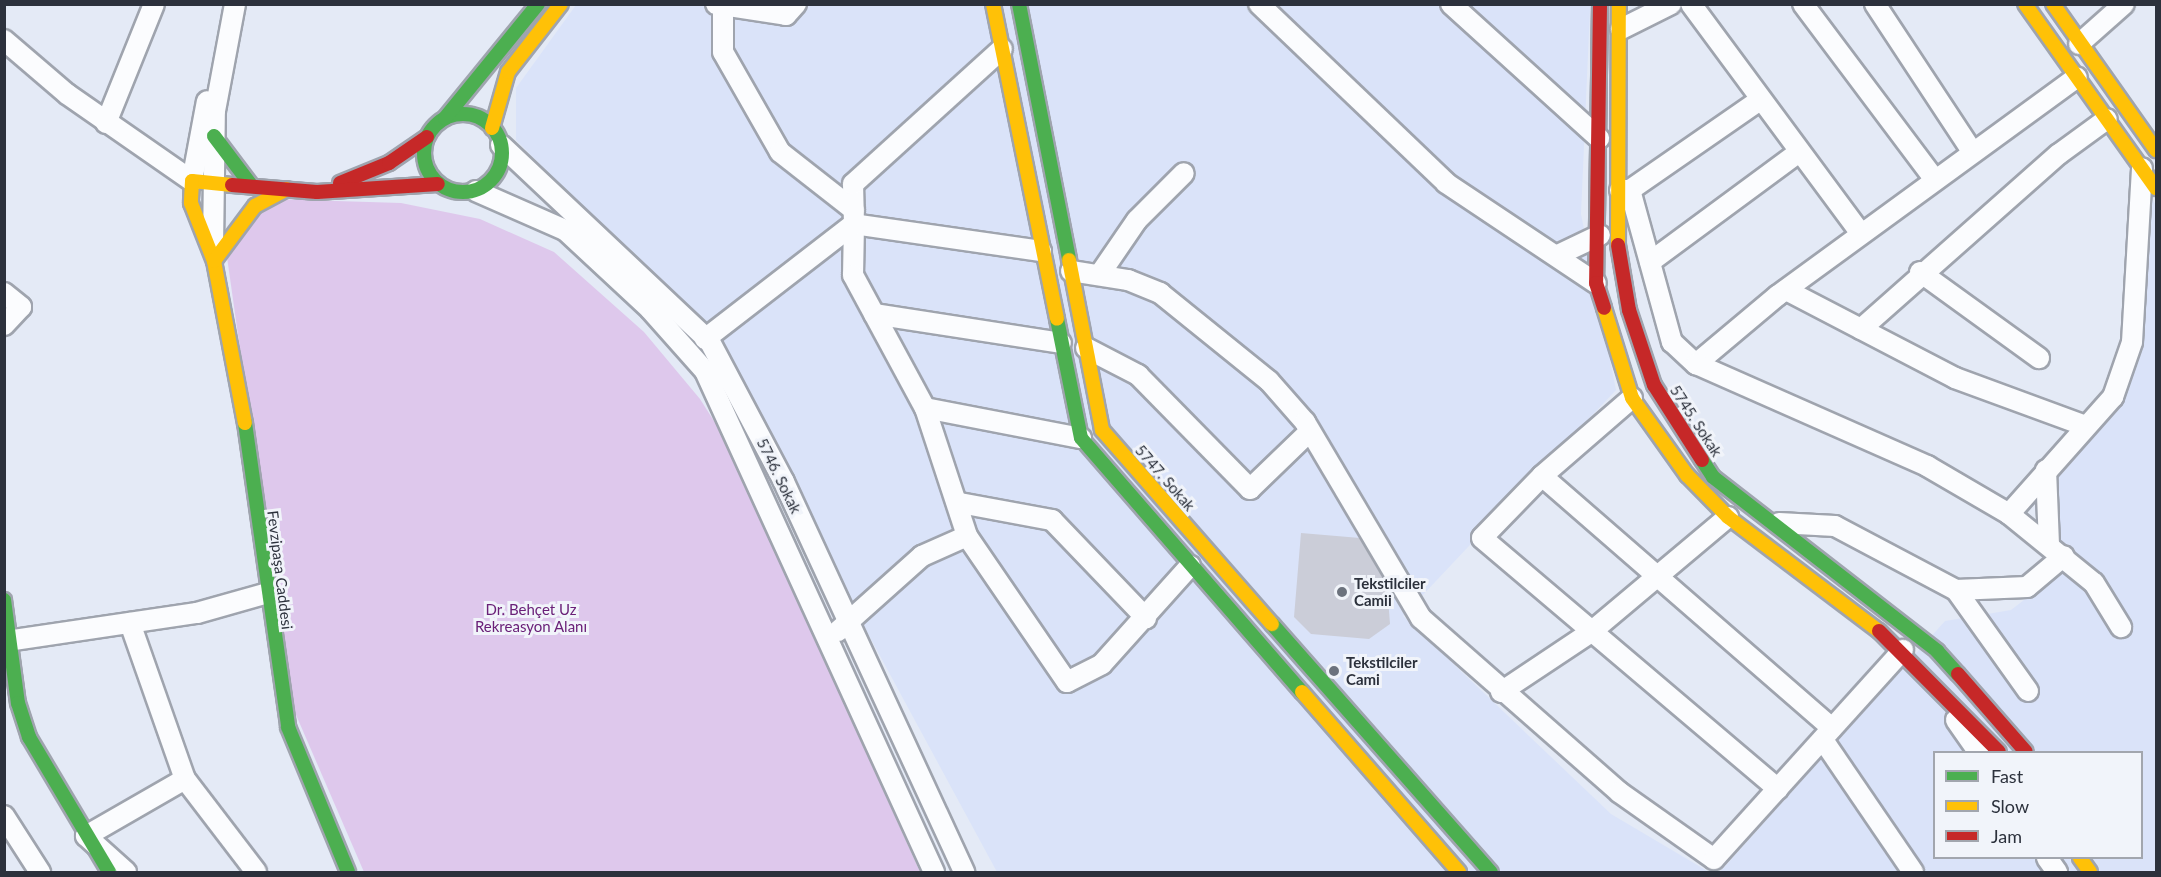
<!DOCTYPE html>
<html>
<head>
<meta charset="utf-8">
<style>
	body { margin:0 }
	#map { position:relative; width:2161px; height:877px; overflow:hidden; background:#e4eaf6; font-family:Lato,sans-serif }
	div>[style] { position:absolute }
	.built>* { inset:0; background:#dae3f9 }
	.green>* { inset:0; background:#dec8ec }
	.building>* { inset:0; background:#cbcdd8 }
	.roads { filter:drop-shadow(2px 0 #9fa4ae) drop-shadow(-2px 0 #9fa4ae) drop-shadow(0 2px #9fa4ae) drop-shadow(0 -2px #9fa4ae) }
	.street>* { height:20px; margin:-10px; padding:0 10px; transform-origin:10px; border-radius:10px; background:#fbfcfe }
	.fast>* { height:14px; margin:-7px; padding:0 7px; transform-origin:7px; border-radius:7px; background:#4caf50 }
	.fast>.ring { margin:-7px; padding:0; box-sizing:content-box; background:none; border:14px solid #4caf50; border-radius:50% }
	.slow>* { height:14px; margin:-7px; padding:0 7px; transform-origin:7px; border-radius:7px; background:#ffc107 }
	.jam>* { height:14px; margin:-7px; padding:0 7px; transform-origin:7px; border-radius:7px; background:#c62828 }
	.dots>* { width:16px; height:16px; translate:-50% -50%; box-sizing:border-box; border:3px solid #f1f4fa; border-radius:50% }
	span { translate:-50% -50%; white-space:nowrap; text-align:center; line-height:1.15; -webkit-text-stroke:6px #f1f4fa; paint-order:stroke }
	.street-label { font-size:15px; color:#2c313c }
	.poi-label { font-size:15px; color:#2c313c; font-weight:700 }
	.left { translate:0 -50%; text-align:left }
	.park-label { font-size:15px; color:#6a2078 }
	.frame { position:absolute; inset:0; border:6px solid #2c313c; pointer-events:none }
	.legend { position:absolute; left:1933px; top:751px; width:210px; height:108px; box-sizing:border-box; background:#f1f4fa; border:2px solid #a2a6ae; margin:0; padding:8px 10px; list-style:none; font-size:18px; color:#2c313c }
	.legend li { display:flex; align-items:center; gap:12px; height:30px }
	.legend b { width:30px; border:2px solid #a2a6ae }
</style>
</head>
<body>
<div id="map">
	<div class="built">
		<i style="clip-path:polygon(576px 5px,1598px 5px,1590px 9px,1581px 214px,1616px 390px,1403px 616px,1611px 814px,1709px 872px,997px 872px,703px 329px,516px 140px,516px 88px)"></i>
		<i style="clip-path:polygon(evenodd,2147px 192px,2156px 205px,2156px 872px,1720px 872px,1945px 621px,2011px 610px,2046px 583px,2051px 483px,2123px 399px,2147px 192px,1934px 752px,2142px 752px,2142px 858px,1934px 858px,1934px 752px)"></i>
	</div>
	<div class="green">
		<i style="clip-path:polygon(272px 199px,401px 203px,480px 219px,554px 252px,644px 332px,700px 399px,726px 440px,920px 872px,364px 872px,290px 701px,224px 236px)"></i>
	</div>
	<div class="building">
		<i style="clip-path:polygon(1301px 533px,1360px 538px,1387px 585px,1390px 624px,1369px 639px,1311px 634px,1294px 617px)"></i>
	</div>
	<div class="roads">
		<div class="street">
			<i style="left:716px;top:4px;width:71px;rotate:8.9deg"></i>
			<i style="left:786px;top:15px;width:15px;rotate:-48deg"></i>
			<i style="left:1259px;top:4px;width:259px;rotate:43.7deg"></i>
			<i style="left:1446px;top:183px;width:180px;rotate:33.7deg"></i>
			<i style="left:1451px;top:4px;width:200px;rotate:42.2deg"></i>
			<i style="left:1691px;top:4px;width:286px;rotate:53.5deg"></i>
			<i style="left:1803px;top:4px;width:220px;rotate:53.1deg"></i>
			<i style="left:1875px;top:4px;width:176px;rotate:56.6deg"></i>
			<i style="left:723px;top:6px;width:46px;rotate:90deg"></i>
			<i style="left:723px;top:52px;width:115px;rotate:60.3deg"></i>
			<i style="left:780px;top:152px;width:94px;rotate:38.1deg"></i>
			<i style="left:1621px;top:29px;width:56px;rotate:-26.6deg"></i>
			<i style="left:4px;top:40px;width:83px;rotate:40.6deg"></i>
			<i style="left:67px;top:94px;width:152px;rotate:34.8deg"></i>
			<i style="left:2079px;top:44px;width:60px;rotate:-41.6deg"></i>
			<i style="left:106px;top:123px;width:128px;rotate:-68deg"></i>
			<i style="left:501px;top:145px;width:287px;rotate:43.3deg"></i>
			<i style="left:710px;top:342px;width:158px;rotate:62.1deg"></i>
			<i style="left:784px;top:482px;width:430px;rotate:65.2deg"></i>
			<i style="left:192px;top:181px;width:81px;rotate:-79.4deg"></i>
			<i style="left:1620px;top:190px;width:10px"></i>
			<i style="left:1630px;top:190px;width:158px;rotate:74.6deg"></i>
			<i style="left:1672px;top:342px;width:33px;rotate:43deg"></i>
			<i style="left:1696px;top:364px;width:106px;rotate:-40deg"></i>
			<i style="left:1777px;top:296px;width:371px;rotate:-36.1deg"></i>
			<i style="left:1630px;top:190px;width:158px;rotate:-34.7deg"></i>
			<i style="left:476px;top:191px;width:97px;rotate:23.7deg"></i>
			<i style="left:565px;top:230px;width:116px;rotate:42.9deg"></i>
			<i style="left:650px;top:309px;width:83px;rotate:48.4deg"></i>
			<i style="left:705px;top:371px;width:551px;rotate:65.44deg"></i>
			<i style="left:213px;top:246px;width:135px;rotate:-89.2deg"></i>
			<i style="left:215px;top:111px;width:109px;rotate:-79.4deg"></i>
			<i style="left:1041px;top:251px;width:189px;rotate:-171.8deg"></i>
			<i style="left:854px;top:224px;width:51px;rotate:91.1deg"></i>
			<i style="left:853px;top:275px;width:151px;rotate:61.6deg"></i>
			<i style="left:925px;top:408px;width:135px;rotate:71.8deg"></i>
			<i style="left:967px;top:536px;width:177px;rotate:55.6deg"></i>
			<i style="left:1067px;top:682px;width:39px;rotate:-27deg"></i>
			<i style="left:1102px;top:664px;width:132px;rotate:-48.1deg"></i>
			<i style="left:1560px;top:254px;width:44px;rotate:-25.4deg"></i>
			<i style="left:1650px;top:262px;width:184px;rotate:-36.4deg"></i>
			<i style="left:1071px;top:271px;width:58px;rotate:9deg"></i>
			<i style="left:1128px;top:280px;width:35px;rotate:22deg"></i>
			<i style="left:1160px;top:293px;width:140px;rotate:38.9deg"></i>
			<i style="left:1269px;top:381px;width:55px;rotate:48.7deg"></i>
			<i style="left:1305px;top:422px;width:228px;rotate:59.4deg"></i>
			<i style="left:1421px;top:618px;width:264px;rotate:41.3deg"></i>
			<i style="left:1619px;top:792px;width:116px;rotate:35.2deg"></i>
			<i style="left:1714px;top:859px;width:282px;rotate:-47.9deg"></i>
			<i style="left:1920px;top:272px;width:147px;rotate:35.9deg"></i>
			<i style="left:1100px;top:274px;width:65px;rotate:-55.6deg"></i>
			<i style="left:1137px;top:220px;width:66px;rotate:-45deg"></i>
			<i style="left:1786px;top:290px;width:191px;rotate:27.5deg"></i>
			<i style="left:1955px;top:378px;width:136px;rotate:20.2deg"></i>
			<i style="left:4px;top:293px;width:22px;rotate:39deg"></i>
			<i style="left:21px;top:307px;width:25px;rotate:133deg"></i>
			<i style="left:874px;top:314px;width:189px;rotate:8.8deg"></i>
			<i style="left:1861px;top:329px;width:264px;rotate:-41.5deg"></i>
			<i style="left:2059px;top:154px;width:59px;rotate:-36.1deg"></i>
			<i style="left:705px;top:339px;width:188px;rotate:-37.7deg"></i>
			<i style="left:854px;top:224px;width:40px;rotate:-91.4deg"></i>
			<i style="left:853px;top:184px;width:201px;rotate:-42.2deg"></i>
			<i style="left:1086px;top:348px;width:59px;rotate:27.4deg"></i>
			<i style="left:1138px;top:375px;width:160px;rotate:45.5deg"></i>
			<i style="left:1250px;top:489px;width:83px;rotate:-44deg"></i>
			<i style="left:1696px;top:364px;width:253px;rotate:23.8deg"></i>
			<i style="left:1927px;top:466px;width:95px;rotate:30.3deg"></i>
			<i style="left:2009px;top:514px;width:109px;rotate:39.1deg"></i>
			<i style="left:2094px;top:583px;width:52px;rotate:58.5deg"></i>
			<i style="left:1632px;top:398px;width:119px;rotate:139.1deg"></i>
			<i style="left:1542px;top:476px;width:86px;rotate:134.1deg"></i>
			<i style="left:1482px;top:538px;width:388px;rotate:40.3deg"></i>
			<i style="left:925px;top:408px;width:159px;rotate:10.9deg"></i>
			<i style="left:2046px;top:470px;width:74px;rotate:87.7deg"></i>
			<i style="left:1542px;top:476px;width:384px;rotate:41deg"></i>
			<i style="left:960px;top:503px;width:94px;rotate:10.5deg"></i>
			<i style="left:1052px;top:520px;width:136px;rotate:46.2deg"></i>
			<i style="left:2009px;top:514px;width:157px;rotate:-48.4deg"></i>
			<i style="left:2113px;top:397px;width:58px;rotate:-70.9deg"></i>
			<i style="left:2132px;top:342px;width:174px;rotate:-86.7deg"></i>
			<i style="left:1779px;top:523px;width:56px;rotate:3.1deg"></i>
			<i style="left:1835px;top:526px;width:137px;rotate:27.9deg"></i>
			<i style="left:1956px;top:590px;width:71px;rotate:-2.4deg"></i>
			<i style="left:2027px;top:587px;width:48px;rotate:-40deg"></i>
			<i style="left:1956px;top:590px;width:124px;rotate:54.5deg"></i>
			<i style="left:130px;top:623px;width:165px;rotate:70.6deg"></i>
			<i style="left:185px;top:779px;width:117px;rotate:52.6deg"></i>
			<i style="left:838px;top:631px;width:113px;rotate:-41.8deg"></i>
			<i style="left:922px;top:556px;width:49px;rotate:-24deg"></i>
			<i style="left:7px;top:641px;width:192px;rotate:-8.4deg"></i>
			<i style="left:197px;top:613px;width:74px;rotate:-15.7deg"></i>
			<i style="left:1501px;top:692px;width:108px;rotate:-33.7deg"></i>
			<i style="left:1591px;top:632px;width:179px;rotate:-40deg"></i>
			<i style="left:1956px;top:720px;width:39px;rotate:55deg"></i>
			<i style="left:1823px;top:740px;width:160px;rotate:55.7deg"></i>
			<i style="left:4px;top:816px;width:67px;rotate:57.3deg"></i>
			<i style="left:2047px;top:858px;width:17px;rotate:54deg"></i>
			<i style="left:126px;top:872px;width:54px;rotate:-138deg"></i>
			<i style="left:86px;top:836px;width:114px;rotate:-29.9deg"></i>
		</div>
		<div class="fast">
			<i style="left:1019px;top:4px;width:261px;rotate:78.9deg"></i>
			<i class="ring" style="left:424px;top:114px;width:64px;height:64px"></i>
			<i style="left:445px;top:118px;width:147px;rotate:-50.8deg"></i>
			<i style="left:214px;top:136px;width:61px;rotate:52.9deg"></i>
			<i style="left:1057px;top:319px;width:121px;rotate:78.6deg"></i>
			<i style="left:1081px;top:438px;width:337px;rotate:49deg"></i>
			<i style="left:245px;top:423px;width:307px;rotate:81.9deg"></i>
			<i style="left:288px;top:727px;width:157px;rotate:67.5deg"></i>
			<i style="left:1702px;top:460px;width:20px;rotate:57deg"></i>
			<i style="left:1713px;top:477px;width:284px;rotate:37.8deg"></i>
			<i style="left:1937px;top:651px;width:31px;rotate:48deg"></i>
			<i style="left:4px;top:600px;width:104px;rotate:82.3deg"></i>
			<i style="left:18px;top:703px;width:36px;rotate:72deg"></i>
			<i style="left:29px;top:737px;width:157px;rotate:59.3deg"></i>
			<i style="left:1272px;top:624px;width:331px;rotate:48.6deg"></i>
		</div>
		<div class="slow">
			<i style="left:993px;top:4px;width:321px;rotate:78.5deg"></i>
			<i style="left:2025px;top:4px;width:226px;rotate:54.6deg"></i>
			<i style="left:2053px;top:4px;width:179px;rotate:54.8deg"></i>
			<i style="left:492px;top:128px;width:58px;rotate:-74.1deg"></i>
			<i style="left:508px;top:72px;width:86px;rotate:-52.1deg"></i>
			<i style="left:232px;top:185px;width:40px;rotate:-174.3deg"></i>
			<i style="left:192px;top:181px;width:22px;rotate:93deg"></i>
			<i style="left:191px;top:203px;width:62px;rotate:68.4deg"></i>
			<i style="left:214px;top:261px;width:165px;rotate:79.2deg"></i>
			<i style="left:1618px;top:245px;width:241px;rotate:-89.8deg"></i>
			<i style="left:1069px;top:260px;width:173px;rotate:79deg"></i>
			<i style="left:1102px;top:430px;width:258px;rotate:48.8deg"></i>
			<i style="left:214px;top:261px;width:69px;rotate:-53.3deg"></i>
			<i style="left:255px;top:206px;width:36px;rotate:-28deg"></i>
			<i style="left:1604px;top:308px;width:94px;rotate:72.7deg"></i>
			<i style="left:1632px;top:398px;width:95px;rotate:54.5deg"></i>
			<i style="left:1687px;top:475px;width:59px;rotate:45.7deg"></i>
			<i style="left:1728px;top:517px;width:189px;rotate:37.1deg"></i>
			<i style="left:1302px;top:692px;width:239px;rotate:48.9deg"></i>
			<i style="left:2080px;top:858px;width:17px;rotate:54deg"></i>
		</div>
		<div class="jam">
			<i style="left:1600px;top:4px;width:279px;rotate:90.8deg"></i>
			<i style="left:1596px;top:283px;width:26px;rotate:72deg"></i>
			<i style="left:340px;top:183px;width:53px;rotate:-22.2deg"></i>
			<i style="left:389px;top:163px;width:46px;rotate:-34.4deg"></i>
			<i style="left:232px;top:185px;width:85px;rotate:4.7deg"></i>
			<i style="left:317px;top:192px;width:121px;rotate:-3.8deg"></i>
			<i style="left:1618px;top:245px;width:66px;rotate:80.4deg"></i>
			<i style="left:1629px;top:310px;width:79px;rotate:71.6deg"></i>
			<i style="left:1654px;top:385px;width:89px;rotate:57.4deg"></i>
			<i style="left:1879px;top:631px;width:170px;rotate:45.2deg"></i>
			<i style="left:1958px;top:674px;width:103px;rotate:48.9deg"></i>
		</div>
	</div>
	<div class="dots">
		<i style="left:1342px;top:592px;background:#6c727d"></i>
		<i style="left:1334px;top:671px;background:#6c727d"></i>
	</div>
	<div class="street-label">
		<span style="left:1696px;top:421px;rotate:57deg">5745. Sokak</span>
		<span style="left:779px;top:476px;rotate:64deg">5746. Sokak</span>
		<span style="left:1165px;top:478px;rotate:49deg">5747. Sokak</span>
		<span style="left:280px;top:570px;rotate:83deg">Fevzipaşa Caddesi</span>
	</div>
	<div class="poi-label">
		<span class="left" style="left:1354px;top:592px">Tekstilciler<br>Camii</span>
		<span class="left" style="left:1346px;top:671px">Tekstilciler<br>Cami</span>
	</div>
	<div class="park-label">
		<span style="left:531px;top:618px">Dr. Behçet Uz<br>Rekreasyon Alanı</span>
	</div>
	<div class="frame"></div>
	<ul class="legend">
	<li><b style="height:8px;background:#4caf50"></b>Fast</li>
	<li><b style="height:8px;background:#ffc107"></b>Slow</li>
	<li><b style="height:8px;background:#c62828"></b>Jam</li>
	</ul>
</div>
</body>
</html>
